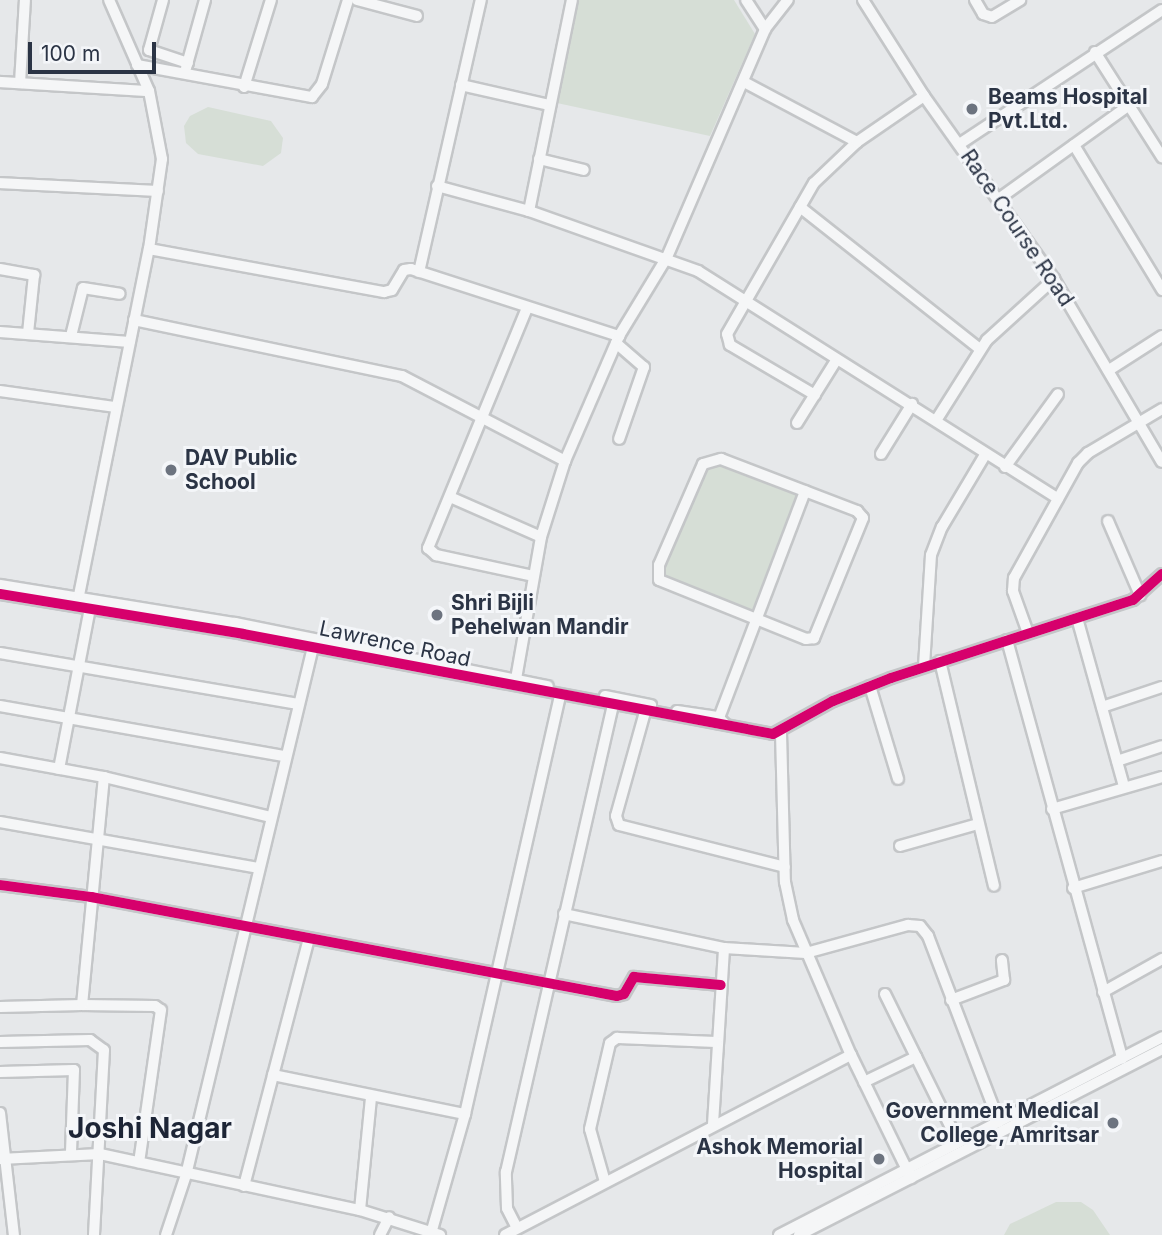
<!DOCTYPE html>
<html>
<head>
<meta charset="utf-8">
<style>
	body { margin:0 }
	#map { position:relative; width:1162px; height:1235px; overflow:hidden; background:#e6e8ea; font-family:Inter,sans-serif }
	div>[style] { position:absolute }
	.green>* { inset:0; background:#d6ded6 }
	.roads { filter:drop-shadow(2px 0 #c4c6c8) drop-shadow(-2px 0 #c4c6c8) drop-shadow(0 2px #c4c6c8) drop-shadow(0 -2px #c4c6c8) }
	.minor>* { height:10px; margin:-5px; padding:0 5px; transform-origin:5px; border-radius:5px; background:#f5f6f7 }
	.cycleway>* { height:10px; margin:-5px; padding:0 5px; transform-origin:5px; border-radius:5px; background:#d6006c }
	.dots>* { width:19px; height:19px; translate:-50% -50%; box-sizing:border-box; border:4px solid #f4f6f9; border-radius:50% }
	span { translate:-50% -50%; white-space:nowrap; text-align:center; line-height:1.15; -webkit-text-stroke:6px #f4f6f9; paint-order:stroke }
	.poi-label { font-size:21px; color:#2b3445; font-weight:700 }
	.left { translate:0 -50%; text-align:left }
	.right { translate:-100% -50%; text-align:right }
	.street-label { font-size:21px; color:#2b3445 }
	.district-label { font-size:28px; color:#1d2536; font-weight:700 }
	.scale { position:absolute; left:28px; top:42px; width:128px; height:32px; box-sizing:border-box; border:4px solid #2b3445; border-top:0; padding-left:9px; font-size:21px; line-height:24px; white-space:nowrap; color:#2b3445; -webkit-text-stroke:5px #f4f6f9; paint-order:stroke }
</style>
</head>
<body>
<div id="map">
	<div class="green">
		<i style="clip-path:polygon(577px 0,734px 0,755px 34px,710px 136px,557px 103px)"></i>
		<i style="clip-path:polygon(208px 107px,271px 121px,283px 138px,281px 153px,263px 166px,198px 154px,186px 143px,184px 126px,190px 116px)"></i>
		<i style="clip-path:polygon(720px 463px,799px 493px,755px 613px,660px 578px,701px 472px)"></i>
		<i style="clip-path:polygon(1056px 1202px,1081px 1202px,1093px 1210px,1110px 1235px,1004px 1235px,1010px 1224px)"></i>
	</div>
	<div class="roads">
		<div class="minor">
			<i style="left:163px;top:0;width:52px;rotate:105.6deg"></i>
			<i style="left:149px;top:50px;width:41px;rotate:18.4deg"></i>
			<i style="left:357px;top:0;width:62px;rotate:14.9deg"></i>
			<i style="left:746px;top:0;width:35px;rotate:57deg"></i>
			<i style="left:863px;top:0;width:114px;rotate:57.6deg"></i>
			<i style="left:924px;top:96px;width:224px;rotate:54.6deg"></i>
			<i style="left:1054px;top:279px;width:212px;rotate:59.5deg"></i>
			<i style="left:975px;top:0;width:16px;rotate:60deg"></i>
			<i style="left:983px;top:14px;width:9px;rotate:18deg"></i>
			<i style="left:992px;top:17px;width:33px;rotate:-31deg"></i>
			<i style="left:1095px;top:52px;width:125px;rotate:57.5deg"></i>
			<i style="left:137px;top:65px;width:178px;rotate:10.4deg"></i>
			<i style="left:312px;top:97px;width:16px;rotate:-52deg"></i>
			<i style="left:322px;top:84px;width:88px;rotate:-72.8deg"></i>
			<i style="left:186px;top:68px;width:71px;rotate:-74.4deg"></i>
			<i style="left:0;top:82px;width:149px;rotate:3.5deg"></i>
			<i style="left:744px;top:82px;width:128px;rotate:28deg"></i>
			<i style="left:20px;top:83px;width:83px;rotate:-86.6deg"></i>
			<i style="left:461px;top:85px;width:91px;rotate:12.7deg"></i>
			<i style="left:244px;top:87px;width:91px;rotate:-72.8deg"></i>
			<i style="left:961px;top:143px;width:241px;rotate:-33.5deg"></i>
			<i style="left:1074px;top:145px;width:170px;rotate:58.7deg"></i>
			<i style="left:539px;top:159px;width:46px;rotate:13.7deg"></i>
			<i style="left:0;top:183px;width:158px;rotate:2.9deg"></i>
			<i style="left:437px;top:186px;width:95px;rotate:15.2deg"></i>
			<i style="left:529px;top:211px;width:179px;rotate:19.5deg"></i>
			<i style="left:698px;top:271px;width:426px;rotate:32.3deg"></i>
			<i style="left:1000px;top:198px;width:158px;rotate:-35.7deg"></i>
			<i style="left:800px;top:207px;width:229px;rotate:38.3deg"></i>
			<i style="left:529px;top:211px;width:215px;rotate:-78.5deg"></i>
			<i style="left:149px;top:249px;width:239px;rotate:10.4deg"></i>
			<i style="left:384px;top:292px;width:8px;rotate:-14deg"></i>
			<i style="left:392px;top:290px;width:23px;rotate:-59deg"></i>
			<i style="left:404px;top:270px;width:7px;rotate:-8deg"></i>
			<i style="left:411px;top:269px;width:219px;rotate:17.9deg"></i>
			<i style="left:0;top:269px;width:35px;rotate:10deg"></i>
			<i style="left:34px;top:275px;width:58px;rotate:95.9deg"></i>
			<i style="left:419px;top:272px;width:279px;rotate:-77.2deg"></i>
			<i style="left:527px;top:308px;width:260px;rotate:112.4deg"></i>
			<i style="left:428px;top:548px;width:11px;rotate:41deg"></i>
			<i style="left:436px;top:555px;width:99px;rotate:12.2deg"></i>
			<i style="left:134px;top:320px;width:274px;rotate:11.8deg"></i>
			<i style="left:402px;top:376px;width:184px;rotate:27.5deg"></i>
			<i style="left:0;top:332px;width:130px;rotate:4.4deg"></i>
			<i style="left:71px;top:336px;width:49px;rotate:-76deg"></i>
			<i style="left:83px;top:288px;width:37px;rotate:9deg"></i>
			<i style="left:616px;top:343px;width:37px;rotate:41deg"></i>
			<i style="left:644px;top:367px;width:76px;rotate:109.1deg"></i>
			<i style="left:1109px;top:370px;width:63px;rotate:-32.7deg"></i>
			<i style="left:0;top:391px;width:117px;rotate:7.9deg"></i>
			<i style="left:815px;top:395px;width:99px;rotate:-149.5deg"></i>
			<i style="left:730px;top:345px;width:11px;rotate:-105deg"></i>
			<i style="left:727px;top:334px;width:174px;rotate:-60.1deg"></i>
			<i style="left:814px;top:183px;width:59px;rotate:-43.6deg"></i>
			<i style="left:857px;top:142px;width:81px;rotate:-34.5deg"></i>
			<i style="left:937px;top:419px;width:93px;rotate:-57.7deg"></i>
			<i style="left:987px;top:340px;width:91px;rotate:-42.3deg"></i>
			<i style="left:797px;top:423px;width:75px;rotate:-58deg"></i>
			<i style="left:881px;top:454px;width:59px;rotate:-58.2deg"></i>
			<i style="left:721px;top:459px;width:146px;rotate:20.9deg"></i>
			<i style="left:857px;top:511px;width:9px;rotate:49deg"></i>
			<i style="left:863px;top:518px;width:130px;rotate:112.2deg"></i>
			<i style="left:814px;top:638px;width:8px;rotate:173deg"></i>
			<i style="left:806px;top:639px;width:158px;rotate:-158.1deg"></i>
			<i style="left:659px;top:580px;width:15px;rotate:-90deg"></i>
			<i style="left:659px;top:565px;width:110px;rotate:-66.5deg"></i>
			<i style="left:703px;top:464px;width:19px;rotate:-16deg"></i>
			<i style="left:1005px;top:467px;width:90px;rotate:-54deg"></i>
			<i style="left:450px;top:497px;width:99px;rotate:23.7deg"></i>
			<i style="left:1108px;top:521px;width:81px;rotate:66.6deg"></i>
			<i style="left:0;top:585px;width:238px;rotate:9.2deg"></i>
			<i style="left:235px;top:623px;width:319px;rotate:11.4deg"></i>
			<i style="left:0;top:594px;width:246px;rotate:9.3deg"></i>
			<i style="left:243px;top:634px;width:539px;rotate:10.68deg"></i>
			<i style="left:773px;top:734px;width:68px;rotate:-28.8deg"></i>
			<i style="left:833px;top:701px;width:62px;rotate:-21.6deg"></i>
			<i style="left:891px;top:678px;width:254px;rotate:-17.9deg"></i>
			<i style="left:1133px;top:600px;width:39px;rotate:-42deg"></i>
			<i style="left:79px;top:595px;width:353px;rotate:-78.6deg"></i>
			<i style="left:149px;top:249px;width:91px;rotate:-81.8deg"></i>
			<i style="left:162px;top:159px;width:69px;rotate:-100.8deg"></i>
			<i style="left:149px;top:91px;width:99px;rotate:-113.7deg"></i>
			<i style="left:1077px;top:618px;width:174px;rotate:74.4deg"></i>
			<i style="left:1028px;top:633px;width:45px;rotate:-109.7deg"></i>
			<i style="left:1013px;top:591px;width:13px;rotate:-86deg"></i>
			<i style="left:1014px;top:578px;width:132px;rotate:-60.9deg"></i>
			<i style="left:1078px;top:463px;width:14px;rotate:-45deg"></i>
			<i style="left:1088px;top:453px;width:86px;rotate:-30.7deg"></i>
			<i style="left:1007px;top:640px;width:434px;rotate:74.6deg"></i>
			<i style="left:0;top:653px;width:301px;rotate:9.7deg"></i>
			<i style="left:940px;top:661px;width:231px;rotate:76.5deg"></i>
			<i style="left:924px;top:666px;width:111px;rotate:-86.4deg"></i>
			<i style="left:931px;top:555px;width:30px;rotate:-69deg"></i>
			<i style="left:942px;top:527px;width:84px;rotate:-59.2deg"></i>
			<i style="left:516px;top:679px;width:144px;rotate:-80deg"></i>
			<i style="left:541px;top:537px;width:80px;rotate:-72.5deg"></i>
			<i style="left:565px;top:461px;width:136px;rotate:-66.6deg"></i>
			<i style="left:619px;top:336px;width:92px;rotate:-58.7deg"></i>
			<i style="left:667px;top:257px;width:248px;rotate:-66.7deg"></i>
			<i style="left:765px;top:29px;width:37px;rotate:-52deg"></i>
			<i style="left:870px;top:686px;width:97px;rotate:73.2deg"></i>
			<i style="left:605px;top:696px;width:47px;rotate:11.1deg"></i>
			<i style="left:0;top:706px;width:288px;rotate:10deg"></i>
			<i style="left:1102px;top:707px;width:63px;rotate:-18.4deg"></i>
			<i style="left:677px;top:711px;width:41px;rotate:8.3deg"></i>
			<i style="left:718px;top:717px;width:10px;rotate:45deg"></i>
			<i style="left:645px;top:712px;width:108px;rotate:105.6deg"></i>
			<i style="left:616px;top:816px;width:9px;rotate:72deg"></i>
			<i style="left:619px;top:825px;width:171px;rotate:14.2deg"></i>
			<i style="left:717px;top:723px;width:248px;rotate:-69.2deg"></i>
			<i style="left:781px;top:733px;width:149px;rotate:88.5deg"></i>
			<i style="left:785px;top:882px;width:39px;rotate:78deg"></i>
			<i style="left:793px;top:920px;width:147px;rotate:66.8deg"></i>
			<i style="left:851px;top:1055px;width:137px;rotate:64deg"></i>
			<i style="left:0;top:758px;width:106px;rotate:10.4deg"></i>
			<i style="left:104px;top:777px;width:172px;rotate:13.5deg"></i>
			<i style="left:1117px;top:761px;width:47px;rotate:-18.4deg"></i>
			<i style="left:59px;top:769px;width:164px;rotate:-79.1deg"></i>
			<i style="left:1052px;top:809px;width:115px;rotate:-16.2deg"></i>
			<i style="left:0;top:822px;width:262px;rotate:10.1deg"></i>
			<i style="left:900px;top:846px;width:81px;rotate:-15.8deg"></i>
			<i style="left:0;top:885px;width:92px;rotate:7.5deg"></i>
			<i style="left:91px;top:897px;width:535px;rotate:10.66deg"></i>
			<i style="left:617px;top:996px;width:7px;rotate:-16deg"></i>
			<i style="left:624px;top:994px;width:20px;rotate:-60deg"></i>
			<i style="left:634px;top:977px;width:87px;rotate:5.3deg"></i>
			<i style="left:1073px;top:888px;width:93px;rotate:-16.9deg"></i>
			<i style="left:564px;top:914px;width:164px;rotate:12deg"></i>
			<i style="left:724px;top:948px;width:82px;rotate:3.5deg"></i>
			<i style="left:806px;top:953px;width:106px;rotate:-15.4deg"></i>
			<i style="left:908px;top:925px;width:12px;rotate:5deg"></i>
			<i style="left:920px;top:926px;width:13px;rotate:51deg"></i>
			<i style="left:928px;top:936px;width:199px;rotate:69.1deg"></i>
			<i style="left:1103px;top:992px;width:68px;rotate:-29.2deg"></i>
			<i style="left:885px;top:994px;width:165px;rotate:63.7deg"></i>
			<i style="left:951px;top:1000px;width:57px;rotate:-20.7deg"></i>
			<i style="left:1004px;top:980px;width:20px;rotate:-96deg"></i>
			<i style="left:82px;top:1005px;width:73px;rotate:0.8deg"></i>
			<i style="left:155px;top:1006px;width:7px;rotate:34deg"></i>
			<i style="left:161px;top:1010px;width:154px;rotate:98.2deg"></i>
			<i style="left:0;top:1007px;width:82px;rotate:-1.4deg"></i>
			<i style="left:82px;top:1005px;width:229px;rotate:-84.5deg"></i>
			<i style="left:0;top:1042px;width:90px;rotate:-1.3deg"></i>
			<i style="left:90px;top:1040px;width:17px;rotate:36deg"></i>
			<i style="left:104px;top:1050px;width:185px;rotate:93.1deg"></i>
			<i style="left:0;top:1072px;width:74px;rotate:-1.5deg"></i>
			<i style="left:74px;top:1070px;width:83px;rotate:92.1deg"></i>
			<i style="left:273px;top:1075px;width:196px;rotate:11.5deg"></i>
			<i style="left:864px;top:1082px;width:58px;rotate:-25.7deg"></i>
			<i style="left:0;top:1113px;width:123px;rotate:83.5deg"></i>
			<i style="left:713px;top:1124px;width:176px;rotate:-86.4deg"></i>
			<i style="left:0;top:1159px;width:100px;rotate:-2.9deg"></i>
			<i style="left:100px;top:1154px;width:266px;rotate:12.2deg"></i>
			<i style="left:360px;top:1210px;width:84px;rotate:17.4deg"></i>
			<i style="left:605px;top:1182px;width:55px;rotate:-105.8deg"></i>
			<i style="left:590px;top:1129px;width:88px;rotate:-76.9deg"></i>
			<i style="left:610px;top:1043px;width:9px;rotate:-36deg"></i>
			<i style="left:617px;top:1038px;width:100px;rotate:2.3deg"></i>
			<i style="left:244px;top:1186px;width:252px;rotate:-75.3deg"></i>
			<i style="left:360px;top:1210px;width:113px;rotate:-84.4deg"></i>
			<i style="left:517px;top:1228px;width:22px;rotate:-117deg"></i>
			<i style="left:507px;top:1208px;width:36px;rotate:-92deg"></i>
			<i style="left:506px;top:1172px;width:479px;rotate:-77.1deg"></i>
			<i style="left:432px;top:1230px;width:121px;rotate:-74.1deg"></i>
			<i style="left:465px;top:1114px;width:430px;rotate:-77.2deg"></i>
			<i style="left:166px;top:1235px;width:63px;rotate:-71.6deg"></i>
			<i style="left:186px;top:1175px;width:543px;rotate:-76.48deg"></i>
			<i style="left:380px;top:1235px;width:20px;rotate:-63deg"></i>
			<i style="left:505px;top:1235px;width:390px;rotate:-27.5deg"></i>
			<i style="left:779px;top:1235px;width:431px;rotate:-27.3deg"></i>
			<i style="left:799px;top:1235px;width:408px;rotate:-27.1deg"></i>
		</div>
	</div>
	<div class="cycleway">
		<i style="left:0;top:594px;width:246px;rotate:9.3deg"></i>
		<i style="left:243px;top:634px;width:539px;rotate:10.68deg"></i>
		<i style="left:773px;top:734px;width:68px;rotate:-28.8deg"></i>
		<i style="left:833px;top:701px;width:62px;rotate:-21.6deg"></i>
		<i style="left:891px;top:678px;width:254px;rotate:-17.9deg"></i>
		<i style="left:1133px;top:600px;width:39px;rotate:-42deg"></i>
		<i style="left:0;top:885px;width:92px;rotate:7.5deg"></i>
		<i style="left:91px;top:897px;width:535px;rotate:10.66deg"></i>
		<i style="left:617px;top:996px;width:7px;rotate:-16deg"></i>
		<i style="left:624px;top:994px;width:20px;rotate:-60deg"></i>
		<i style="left:634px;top:977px;width:87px;rotate:5.3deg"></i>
	</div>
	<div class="dots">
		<i style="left:972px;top:109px;background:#6c737f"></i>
		<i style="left:171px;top:470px;background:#6c737f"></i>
		<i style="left:437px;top:615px;background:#6c737f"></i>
		<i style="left:1113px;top:1123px;background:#6c737f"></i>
		<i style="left:879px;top:1159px;background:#6c737f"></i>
	</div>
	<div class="poi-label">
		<span class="left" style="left:988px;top:109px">Beams Hospital<br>Pvt.Ltd.</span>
		<span class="left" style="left:185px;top:470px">DAV Public<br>School</span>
		<span class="left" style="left:451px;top:615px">Shri Bijli<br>Pehelwan Mandir</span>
		<span class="right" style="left:1099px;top:1123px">Government Medical<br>College, Amritsar</span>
		<span class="right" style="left:863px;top:1159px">Ashok Memorial<br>Hospital</span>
	</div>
	<div class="street-label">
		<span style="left:1017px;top:228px;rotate:56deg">Race Course Road</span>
		<span style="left:395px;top:644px;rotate:12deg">Lawrence Road</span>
	</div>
	<div class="district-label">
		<span style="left:150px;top:1128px">Joshi Nagar</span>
	</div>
	<div class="scale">100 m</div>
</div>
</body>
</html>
